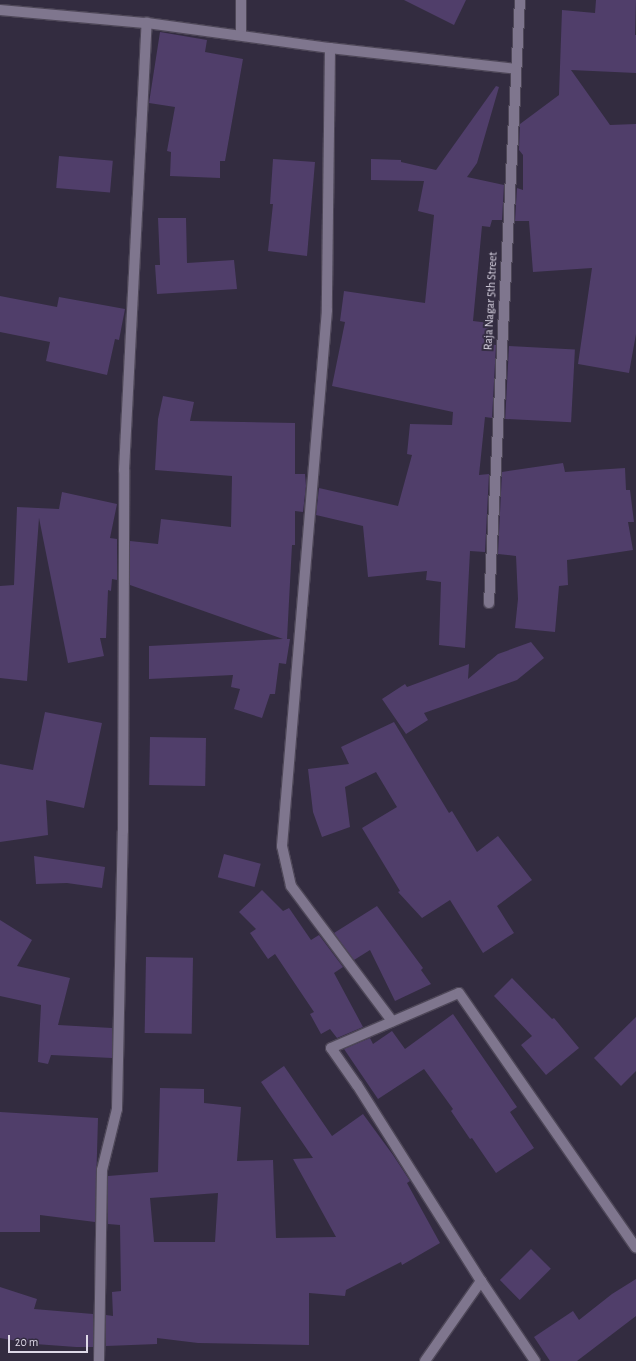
<!DOCTYPE html>
<html>
<head>
<meta charset="utf-8">
<style>
	body { margin:0 }
	#map { position:relative; width:636px; height:1361px; overflow:hidden; background:#332c40; font-family:"Alegreya Sans",sans-serif }
	div>[style] { position:absolute }
	.building>* { inset:0; background:#503e6a; transform-origin:0 0 }
	.roads { filter:drop-shadow(1px 0 #4e4758) drop-shadow(-1px 0 #4e4758) drop-shadow(0 1px #4e4758) drop-shadow(0 -1px #4e4758) }
	.street>* { height:10px; margin:-5px; padding:0 5px; transform-origin:5px; border-radius:5px; background:#7f768e }
	span { translate:-50% -50%; white-space:nowrap; text-align:center; line-height:1.15; -webkit-text-stroke:4px #332c40; paint-order:stroke }
	.street-label { font-size:12px; color:#ded9e7 }
	.scale { position:absolute; left:8px; top:1335px; width:80px; height:18px; box-sizing:border-box; border:2px solid #ded9e7; border-top:0; padding-left:5px; font-size:12px; line-height:14px; white-space:nowrap; color:#ded9e7; -webkit-text-stroke:3px #332c40; paint-order:stroke }
</style>
</head>
<body>
<div id="map">
	<div class="building">
		<i style="clip-path:polygon(404px 0,466px 0,454px 25px)"></i>
		<i style="clip-path:polygon(596px 0,636px 0,635px 35px,636px 35px,636px 73px,571px 70px,610px 125px,636px 124px,636px 334px,629px 373px,578px 364px,592px 268px,533px 272px,529px 221px,515px 221px,517px 188px,523px 190px,523px 155px,519px 150px,520px 124px,559px 95px,562px 10px,595px 13px)"></i>
		<i style="clip-path:polygon(160px 32px,207px 40px,205px 52px,243px 59px,225px 161px,220px 161px,220px 178px,170px 176px,171px 152px,167px 151px,175px 107px,149px 103px)"></i>
		<i style="clip-path:polygon(496px 86px,499px 87px,477px 163px,467px 177px,504px 185px,502px 220px,492px 220px,490px 227px,482px 226px,473px 321px,489px 323px,487px 344px,496px 345px,492px 418px,485px 417px,479px 475px,489px 474px,485px 552px,470px 551px,465px 648px,439px 645px,441px 582px,426px 580px,427px 571px,368px 577px,363px 526px,316px 515px,319px 488px,398px 506px,412px 455px,407px 454px,410px 424px,452px 425px,453px 412px,332px 386px,345px 322px,340px 321px,344px 291px,425px 303px,434px 215px,418px 211px,424px 181px,371px 180px,371px 159px,401px 160px,401px 162px,436px 170px)"></i>
		<i style="left:59px;top:156px;width:54px;height:32px;rotate:5deg"></i>
		<i style="clip-path:polygon(273px 159px,315px 162px,307px 256px,268px 251px,273px 204px,270px 204px)"></i>
		<i style="clip-path:polygon(158px 218px,186px 218px,187px 263px,234px 260px,237px 289px,157px 294px,155px 265px,160px 265px)"></i>
		<i style="clip-path:polygon(0 296px,57px 307px,59px 297px,125px 309px,119px 340px,115px 339px,107px 375px,46px 361px,50px 342px,0 332px)"></i>
		<i style="left:509px;top:346px;width:66px;height:73px;rotate:3deg"></i>
		<i style="clip-path:polygon(163px 396px,194px 402px,190px 421px,295px 423px,295px 474px,305px 474px,306px 486px,303px 512px,295px 511px,295px 545px,292px 545px,287px 639px,290px 639px,286px 664px,279px 663px,275px 694px,270px 694px,262px 718px,234px 709px,240px 689px,231px 687px,233px 675px,149px 679px,149px 646px,283px 639px,130px 585px,130px 541px,158px 544px,161px 519px,231px 527px,232px 476px,155px 470px,158px 419px)"></i>
		<i style="clip-path:polygon(563px 463px,565px 472px,625px 468px,626px 490px,630px 490px,634px 522px,628px 522px,633px 550px,567px 560px,568px 585px,559px 586px,555px 632px,515px 628px,518px 599px,516px 556px,498px 554px,502px 472px)"></i>
		<i style="clip-path:polygon(62px 492px,117px 504px,110px 538px,117px 539px,117px 580px,112px 579px,111px 591px,108px 590px,106px 638px,100px 638px,104px 656px,68px 663px,39px 518px,27px 681px,0 678px,0 586px,14px 585px,17px 507px,59px 509px)"></i>
		<i style="clip-path:polygon(531px 642px,544px 658px,517px 680px,424px 713px,428px 720px,406px 734px,382px 699px,405px 684px,407px 687px,469px 664px,468px 679px,498px 654px)"></i>
		<i style="clip-path:polygon(45px 712px,102px 723px,84px 808px,46px 800px,48px 835px,0 842px,0 764px,33px 770px)"></i>
		<i style="clip-path:polygon(394px 722px,449px 813px,452px 811px,477px 852px,498px 836px,532px 880px,497px 906px,514px 933px,483px 953px,450px 900px,422px 918px,398px 892px,400px 891px,362px 828px,397px 807px,376px 772px,345px 787px,350px 827px,322px 837px,313px 812px,308px 769px,349px 764px,341px 747px)"></i>
		<i style="left:150px;top:737px;width:56px;height:48px;rotate:1deg"></i>
		<i style="left:224px;top:854px;width:38px;height:24px;rotate:15deg"></i>
		<i style="clip-path:polygon(34px 856px,105px 867px,102px 888px,67px 883px,36px 884px)"></i>
		<i style="clip-path:polygon(262px 890px,283px 911px,289px 908px,311px 940px,319px 935px,343px 967px,334px 973px,363px 1027px,337px 1038px,330px 1029px,321px 1034px,310px 1014px,314px 1012px,275px 954px,268px 959px,250px 933px,256px 929px,239px 912px)"></i>
		<i style="clip-path:polygon(377px 906px,423px 968px,421px 970px,431px 984px,395px 1001px,370px 950px,354px 960px,334px 933px)"></i>
		<i style="clip-path:polygon(0 920px,32px 940px,17px 966px,70px 978px,58px 1025px,112px 1028px,112px 1058px,51px 1055px,48px 1064px,38px 1062px,41px 1005px,0 996px)"></i>
		<i style="left:146px;top:957px;width:47px;height:76px;rotate:1deg"></i>
		<i style="clip-path:polygon(512px 978px,552px 1019px,554px 1018px,579px 1048px,546px 1075px,521px 1045px,532px 1036px,494px 996px)"></i>
		<i style="clip-path:polygon(453px 1014px,517px 1107px,510px 1112px,534px 1148px,496px 1173px,472px 1138px,470px 1139px,451px 1111px,453px 1109px,424px 1069px,378px 1099px,344px 1049px,370px 1038px,373px 1044px,392px 1031px,405px 1049px)"></i>
		<i style="clip-path:polygon(636px 1017px,636px 1071px,621px 1086px,594px 1058px)"></i>
		<i style="clip-path:polygon(evenodd,284px 1066px,332px 1136px,363px 1114px,393px 1155px,410px 1181px,407px 1183px,440px 1243px,402px 1265px,401px 1262px,346px 1290px,345px 1296px,309px 1293px,309px 1345px,198px 1343px,157px 1338px,157px 1344px,106px 1346px,106px 1315px,113px 1316px,112px 1292px,121px 1291px,120px 1225px,108px 1224px,108px 1176px,158px 1172px,160px 1088px,204px 1089px,204px 1103px,241px 1107px,237px 1161px,273px 1160px,276px 1238px,336px 1237px,293px 1159px,313px 1158px,261px 1082px,284px 1066px,218px 1193px,215px 1242px,154px 1242px,150px 1198px,218px 1193px)"></i>
		<i style="clip-path:polygon(0 1112px,98px 1118px,95px 1222px,40px 1215px,40px 1232px,0 1232px)"></i>
		<i style="left:531px;top:1249px;width:28px;height:44px;rotate:45deg"></i>
		<i style="clip-path:polygon(636px 1279px,636px 1316px,577px 1361px,550px 1361px,534px 1337px,573px 1311px,579px 1320px,612px 1294px)"></i>
		<i style="clip-path:polygon(0 1287px,37px 1299px,34px 1309px,93px 1314px,93px 1347px,76px 1347px,35px 1344px,0 1338px)"></i>
	</div>
	<div class="roads">
		<div class="street">
			<i style="left:241px;top:0;width:35px;rotate:90deg"></i>
			<i style="left:0;top:10px;width:148px;rotate:5.1deg"></i>
			<i style="left:147px;top:23px;width:185px;rotate:7.8deg"></i>
			<i style="left:330px;top:48px;width:262px;rotate:90.7deg"></i>
			<i style="left:327px;top:310px;width:538px;rotate:94.8deg"></i>
			<i style="left:282px;top:846px;width:41px;rotate:77.3deg"></i>
			<i style="left:291px;top:886px;width:169px;rotate:53.2deg"></i>
			<i style="left:330px;top:48px;width:187px;rotate:6.4deg"></i>
			<i style="left:489px;top:603px;width:604px;rotate:-87.06deg"></i>
			<i style="left:99px;top:1361px;width:191px;rotate:-89.1deg"></i>
			<i style="left:102px;top:1170px;width:63px;rotate:-76.2deg"></i>
			<i style="left:117px;top:1109px;width:278px;rotate:-88.8deg"></i>
			<i style="left:123px;top:831px;width:361px;rotate:-89.8deg"></i>
			<i style="left:124px;top:470px;width:448px;rotate:-87.1deg"></i>
			<i style="left:425px;top:1361px;width:98px;rotate:-55deg"></i>
			<i style="left:535px;top:1361px;width:97px;rotate:-124deg"></i>
			<i style="left:481px;top:1281px;width:232px;rotate:-122.3deg"></i>
			<i style="left:357px;top:1085px;width:45px;rotate:-125.1deg"></i>
			<i style="left:331px;top:1048px;width:139px;rotate:-23.3deg"></i>
			<i style="left:459px;top:993px;width:310px;rotate:55.2deg"></i>
		</div>
	</div>
	<div class="street-label">
		<span style="left:491px;top:301px;rotate:-87deg">Raja Nagar 5th Street</span>
	</div>
	<div class="scale">20 m</div>
</div>
</body>
</html>
